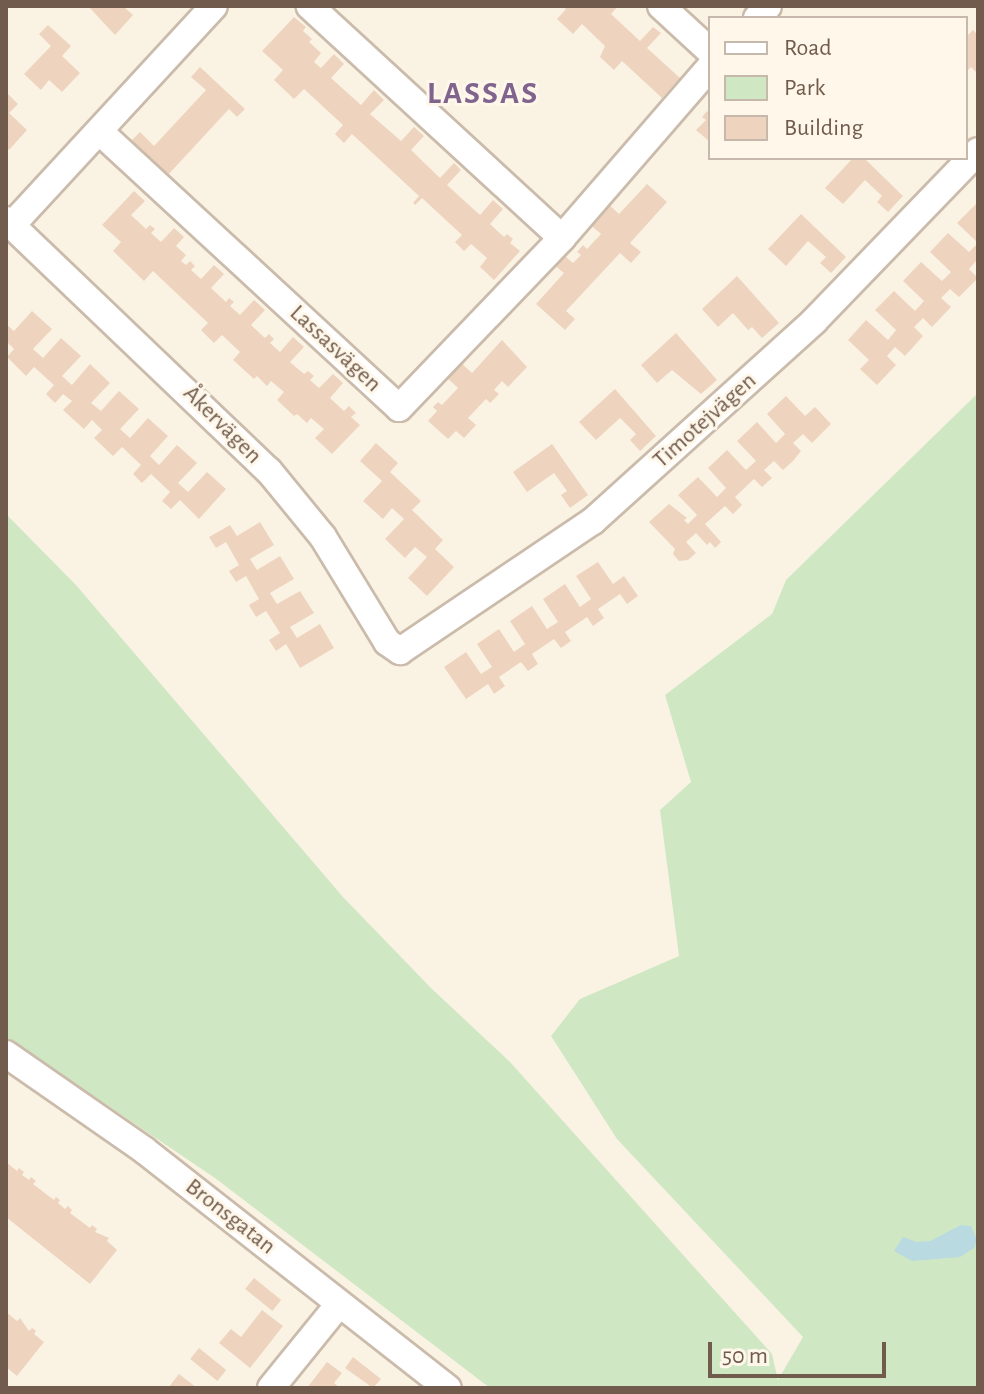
<!DOCTYPE html>
<html>
<head>
<meta charset="utf-8">
<style>
	body { margin:0 }
	#map { position:relative; width:984px; height:1394px; overflow:hidden; background:#faf3e4; font-family:"Alegreya Sans",sans-serif }
	div>[style] { position:absolute }
	.green>* { inset:0; background:#d0e7c4 }
	.water>* { inset:0; background:#badae2 }
	.building>* { inset:0; background:#eed4be; transform-origin:0 0 }
	.roads { filter:drop-shadow(2px 0 #cbbbab) drop-shadow(-2px 0 #cbbbab) drop-shadow(0 2px #cbbbab) drop-shadow(0 -2px #cbbbab) }
	.minor>* { height:26px; margin:-13px; padding:0 13px; transform-origin:13px; border-radius:13px; background:#fff }
	span { translate:-50% -50%; white-space:nowrap; text-align:center; line-height:1.15; -webkit-text-stroke:6px #fef7ea; paint-order:stroke }
	.street-label { font-size:24px; color:#715b4c }
	.district-label { font-size:32px; color:#81648d; font-weight:700; letter-spacing:2px }
	.frame { position:absolute; inset:0; border:8px solid #715b4c; pointer-events:none }
	.legend { position:absolute; left:708px; top:16px; width:260px; height:144px; box-sizing:border-box; background:#fef7ea; border:2px solid #c6b9ab; margin:0; padding:10px 14px; list-style:none; font-size:24px; color:#715b4c }
	.legend li { display:flex; align-items:center; gap:16px; height:40px }
	.legend b { width:40px; border:2px solid #c6b9ab }
	.scale { position:absolute; left:708px; top:1342px; width:178px; height:36px; box-sizing:border-box; border:4px solid #715b4c; border-top:0; padding-left:10px; font-size:24px; line-height:28px; white-space:nowrap; color:#715b4c; -webkit-text-stroke:6px #fef7ea; paint-order:stroke }
</style>
</head>
<body>
<div id="map">
	<div class="green">
		<i style="clip-path:polygon(978px 393px,978px 1388px,490px 1388px,215px 1178px,6px 1037px,6px 514px,76px 585px,343px 897px,431px 988px,510px 1062px,772px 1354px,778px 1380px,803px 1337px,617px 1139px,551px 1036px,580px 999px,679px 956px,660px 810px,691px 782px,665px 695px,772px 614px,786px 580px)"></i>
	</div>
	<div class="water">
		<i style="clip-path:polygon(961px 1225px,971px 1226px,977px 1240px,974px 1248px,960px 1257px,912px 1261px,894px 1251px,903px 1237px,917px 1242px,930px 1241px)"></i>
	</div>
	<div class="building">
		<i style="clip-path:polygon(88px 6px,123px 6px,133px 15px,115px 35px)"></i>
		<i style="clip-path:polygon(562px 6px,618px 6px,611px 14px,640px 41px,653px 27px,661px 33px,647px 48px,680px 78px,662px 98px,622px 61px,614px 70px,600px 57px,605px 46px,582px 24px,573px 34px,557px 19px,566px 9px)"></i>
		<i style="clip-path:polygon(294px 17px,306px 27px,303px 31px,312px 39px,309px 42px,321px 53px,314px 62px,321px 68px,334px 54px,344px 64px,331px 78px,361px 105px,374px 90px,384px 100px,370px 114px,401px 141px,414px 127px,424px 136px,411px 150px,440px 178px,454px 163px,461px 170px,447px 185px,480px 215px,493px 200px,503px 209px,490px 224px,504px 237px,507px 234px,513px 239px,510px 243px,520px 251px,494px 280px,480px 267px,487px 258px,471px 244px,464px 251px,455px 242px,462px 235px,422px 198px,415px 205px,413px 203px,419px 196px,352px 134px,344px 143px,335px 134px,343px 125px,304px 89px,294px 99px,274px 80px,283px 70px,262px 51px)"></i>
		<i style="clip-path:polygon(48px 25px,71px 46px,62px 56px,80px 73px,62px 92px,49px 80px,41px 90px,24px 74px,51px 46px,39px 34px)"></i>
		<i style="clip-path:polygon(973px 30px,978px 35px,978px 74px,971px 67px,966px 72px,966px 37px)"></i>
		<i style="clip-path:polygon(200px 67px,245px 109px,237px 117px,229px 109px,167px 176px,130px 142px,140px 132px,154px 146px,206px 90px,191px 77px)"></i>
		<i style="clip-path:polygon(6px 92px,18px 104px,9px 113px,27px 130px,9px 150px,6px 146px)"></i>
		<i style="clip-path:polygon(707px 111px,710px 115px,710px 142px,696px 130px,706px 120px,702px 117px)"></i>
		<i style="clip-path:polygon(853px 158px,864px 158px,903px 196px,888px 212px,877px 202px,882px 196px,865px 180px,843px 204px,825px 188px)"></i>
		<i style="clip-path:polygon(647px 184px,667px 202px,630px 243px,641px 252px,631px 263px,620px 253px,566px 311px,575px 319px,565px 330px,536px 304px,564px 273px,549px 261px,558px 250px,573px 263px,581px 255px,577px 252px,583px 245px,587px 249px,601px 234px,586px 221px,605px 201px,619px 214px)"></i>
		<i style="clip-path:polygon(134px 191px,145px 201px,131px 215px,146px 229px,150px 225px,155px 229px,151px 233px,161px 242px,174px 228px,184px 237px,176px 246px,186px 255px,181px 261px,186px 265px,190px 261px,195px 266px,191px 270px,201px 279px,214px 265px,224px 274px,211px 288px,226px 302px,229px 298px,234px 302px,230px 306px,240px 315px,254px 300px,265px 310px,251px 325px,265px 338px,269px 334px,274px 339px,270px 343px,280px 352px,293px 337px,304px 347px,290px 362px,304px 374px,308px 371px,314px 376px,310px 380px,319px 388px,333px 374px,343px 383px,330px 398px,344px 411px,349px 406px,356px 413px,351px 417px,360px 425px,332px 454px,315px 438px,324px 429px,311px 418px,307px 423px,297px 414px,294px 416px,277px 400px,284px 392px,271px 381px,267px 386px,257px 376px,254px 379px,233px 360px,240px 352px,222px 335px,214px 343px,201px 330px,208px 323px,153px 271px,144px 281px,113px 251px,121px 242px,102px 225px)"></i>
		<i style="clip-path:polygon(976px 204px,978px 206px,978px 243px,957px 223px)"></i>
		<i style="clip-path:polygon(801px 214px,846px 257px,831px 273px,820px 263px,826px 257px,808px 241px,786px 266px,768px 249px)"></i>
		<i style="clip-path:polygon(948px 233px,969px 252px,978px 243px,978px 259px,969px 269px,978px 278px,959px 297px,950px 289px,941px 298px,951px 307px,932px 327px,923px 318px,914px 327px,923px 336px,905px 356px,895px 347px,887px 356px,896px 365px,877px 385px,860px 369px,869px 360px,848px 340px,866px 320px,888px 340px,896px 330px,875px 310px,894px 291px,915px 311px,924px 301px,903px 281px,921px 262px,942px 281px,951px 272px,930px 252px)"></i>
		<i style="clip-path:polygon(737px 276px,779px 323px,762px 338px,752px 327px,748px 330px,733px 313px,718px 327px,702px 309px)"></i>
		<i style="clip-path:polygon(32px 311px,52px 329px,33px 349px,43px 358px,61px 338px,81px 356px,62px 376px,72px 385px,90px 364px,110px 383px,91px 403px,101px 411px,119px 391px,139px 409px,120px 429px,130px 438px,148px 418px,168px 436px,150px 456px,159px 465px,177px 445px,197px 463px,178px 483px,188px 492px,207px 472px,226px 489px,199px 519px,180px 500px,171px 509px,162px 501px,170px 492px,151px 474px,142px 483px,133px 474px,141px 465px,122px 447px,113px 456px,94px 438px,102px 430px,92px 420px,84px 429px,63px 410px,72px 401px,63px 394px,55px 403px,46px 394px,54px 385px,34px 367px,26px 376px,7px 357px,14px 349px,6px 341px,6px 324px,14px 331px)"></i>
		<i style="clip-path:polygon(676px 333px,717px 380px,701px 394px,672px 370px,657px 383px,641px 365px)"></i>
		<i style="clip-path:polygon(502px 340px,527px 367px,508px 387px,502px 381px,494px 390px,499px 394px,490px 403px,486px 399px,468px 418px,476px 425px,464px 438px,456px 431px,448px 439px,428px 421px,437px 411px,433px 407px,438px 402px,442px 405px,458px 388px,444px 375px,458px 360px,472px 373px)"></i>
		<i style="clip-path:polygon(615px 389px,656px 436px,640px 451px,630px 440px,636px 434px,620px 418px,596px 440px,579px 422px)"></i>
		<i style="clip-path:polygon(786px 396px,805px 416px,815px 407px,831px 424px,812px 443px,803px 434px,793px 443px,801px 451px,793px 461px,783px 470px,774px 461px,764px 470px,772px 478px,762px 487px,754px 479px,735px 497px,742px 505px,733px 514px,725px 506px,705px 524px,721px 542px,715px 548px,710px 542px,707px 545px,696px 533px,686px 542px,696px 553px,688px 560px,679px 561px,673px 554px,675px 549px,649px 522px,669px 504px,687px 518px,684px 520px,688px 524px,697px 515px,678px 495px,698px 477px,717px 497px,726px 488px,708px 468px,727px 450px,746px 470px,756px 461px,737px 441px,757px 422px,776px 443px,785px 434px,767px 414px)"></i>
		<i style="clip-path:polygon(376px 443px,398px 463px,390px 472px,421px 501px,412px 510px,443px 540px,435px 549px,454px 567px,427px 596px,408px 578px,427px 557px,415px 547px,405px 558px,385px 539px,404px 519px,392px 508px,383px 519px,363px 501px,382px 481px,360px 461px)"></i>
		<i style="clip-path:polygon(552px 444px,588px 495px,570px 508px,561px 495px,567px 491px,554px 473px,527px 492px,513px 472px)"></i>
		<i style="clip-path:polygon(260px 522px,274px 545px,250px 559px,257px 570px,280px 556px,294px 579px,270px 593px,277px 604px,300px 591px,314px 613px,290px 627px,297px 638px,320px 624px,334px 648px,300px 668px,286px 644px,276px 651px,269px 640px,280px 633px,266px 611px,256px 617px,249px 605px,259px 599px,246px 576px,236px 582px,229px 571px,239px 565px,226px 542px,216px 548px,209px 537px,230px 525px,237px 536px)"></i>
		<i style="clip-path:polygon(598px 562px,613px 584px,624px 576px,638px 596px,627px 604px,620px 594px,598px 609px,604px 618px,593px 626px,587px 617px,565px 632px,571px 641px,561px 648px,554px 639px,532px 654px,538px 664px,528px 671px,521px 662px,499px 677px,505px 686px,494px 694px,488px 684px,466px 699px,444px 667px,466px 652px,481px 674px,492px 667px,477px 644px,499px 629px,514px 652px,525px 644px,510px 621px,532px 606px,547px 629px,558px 622px,543px 599px,565px 584px,580px 607px,591px 599px,576px 576px)"></i>
		<i style="clip-path:polygon(6px 1162px,17px 1171px,19px 1168px,24px 1172px,22px 1175px,29px 1180px,31px 1177px,36px 1181px,33px 1184px,54px 1200px,56px 1197px,60px 1200px,58px 1203px,65px 1209px,68px 1206px,72px 1210px,70px 1213px,90px 1228px,92px 1225px,97px 1229px,95px 1232px,109px 1238px,107px 1241px,117px 1250px,90px 1284px,6px 1217px)"></i>
		<i style="left:254px;top:1278px;width:35px;height:14px;rotate:39deg"></i>
		<i style="clip-path:polygon(262px 1310px,283px 1326px,250px 1368px,219px 1343px,231px 1329px,241px 1337px)"></i>
		<i style="clip-path:polygon(6px 1312px,17px 1321px,20px 1318px,29px 1331px,32px 1328px,36px 1331px,34px 1334px,44px 1342px,17px 1376px,6px 1367px)"></i>
		<i style="left:199px;top:1348px;width:35px;height:14px;rotate:39deg"></i>
		<i style="clip-path:polygon(353px 1357px,381px 1379px,373px 1388px,345px 1368px)"></i>
		<i style="clip-path:polygon(327px 1362px,342px 1373px,334px 1383px,340px 1388px,307px 1388px)"></i>
		<i style="clip-path:polygon(179px 1374px,197px 1388px,168px 1388px)"></i>
	</div>
	<div class="roads">
		<div class="minor">
			<i style="left:661px;top:6px;width:67px;rotate:42.6deg"></i>
			<i style="left:757px;top:18px;width:16px;rotate:-47deg"></i>
			<i style="left:99px;top:131px;width:408px;rotate:42.7deg"></i>
			<i style="left:399px;top:408px;width:236px;rotate:-46.2deg"></i>
			<i style="left:562px;top:238px;width:343px;rotate:-137.4deg"></i>
			<i style="left:6px;top:220px;width:364px;rotate:43.7deg"></i>
			<i style="left:269px;top:471px;width:85px;rotate:50.7deg"></i>
			<i style="left:323px;top:537px;width:123px;rotate:58.6deg"></i>
			<i style="left:387px;top:642px;width:16px;rotate:35deg"></i>
			<i style="left:400px;top:651px;width:233px;rotate:-34deg"></i>
			<i style="left:593px;top:521px;width:298px;rotate:-42.1deg"></i>
			<i style="left:814px;top:321px;width:236px;rotate:-46deg"></i>
			<i style="left:11px;top:226px;width:299px;rotate:-47.3deg"></i>
			<i style="left:562px;top:238px;width:226px;rotate:-49.1deg"></i>
			<i style="left:6px;top:1054px;width:168px;rotate:34.8deg"></i>
			<i style="left:144px;top:1150px;width:386px;rotate:38.1deg"></i>
			<i style="left:271px;top:1388px;width:108px;rotate:-51deg"></i>
		</div>
	</div>
	<div class="street-label">
		<span style="left:335px;top:349px;rotate:43deg">Lassasvägen</span>
		<span style="left:705px;top:421px;rotate:-42deg">Timotejvägen</span>
		<span style="left:222px;top:425px;rotate:45deg">Åkervägen</span>
		<span style="left:230px;top:1217px;rotate:38deg">Bronsgatan</span>
	</div>
	<div class="district-label">
		<span style="left:483px;top:93px">LASSAS</span>
	</div>
	<div class="frame"></div>
	<ul class="legend">
	<li><b style="height:10px;background:#fff"></b>Road</li>
	<li><b style="height:22px;background:#d0e7c4"></b>Park</li>
	<li><b style="height:22px;background:#eed4be"></b>Building</li>
	</ul>
	<div class="scale">50 m</div>
</div>
</body>
</html>
